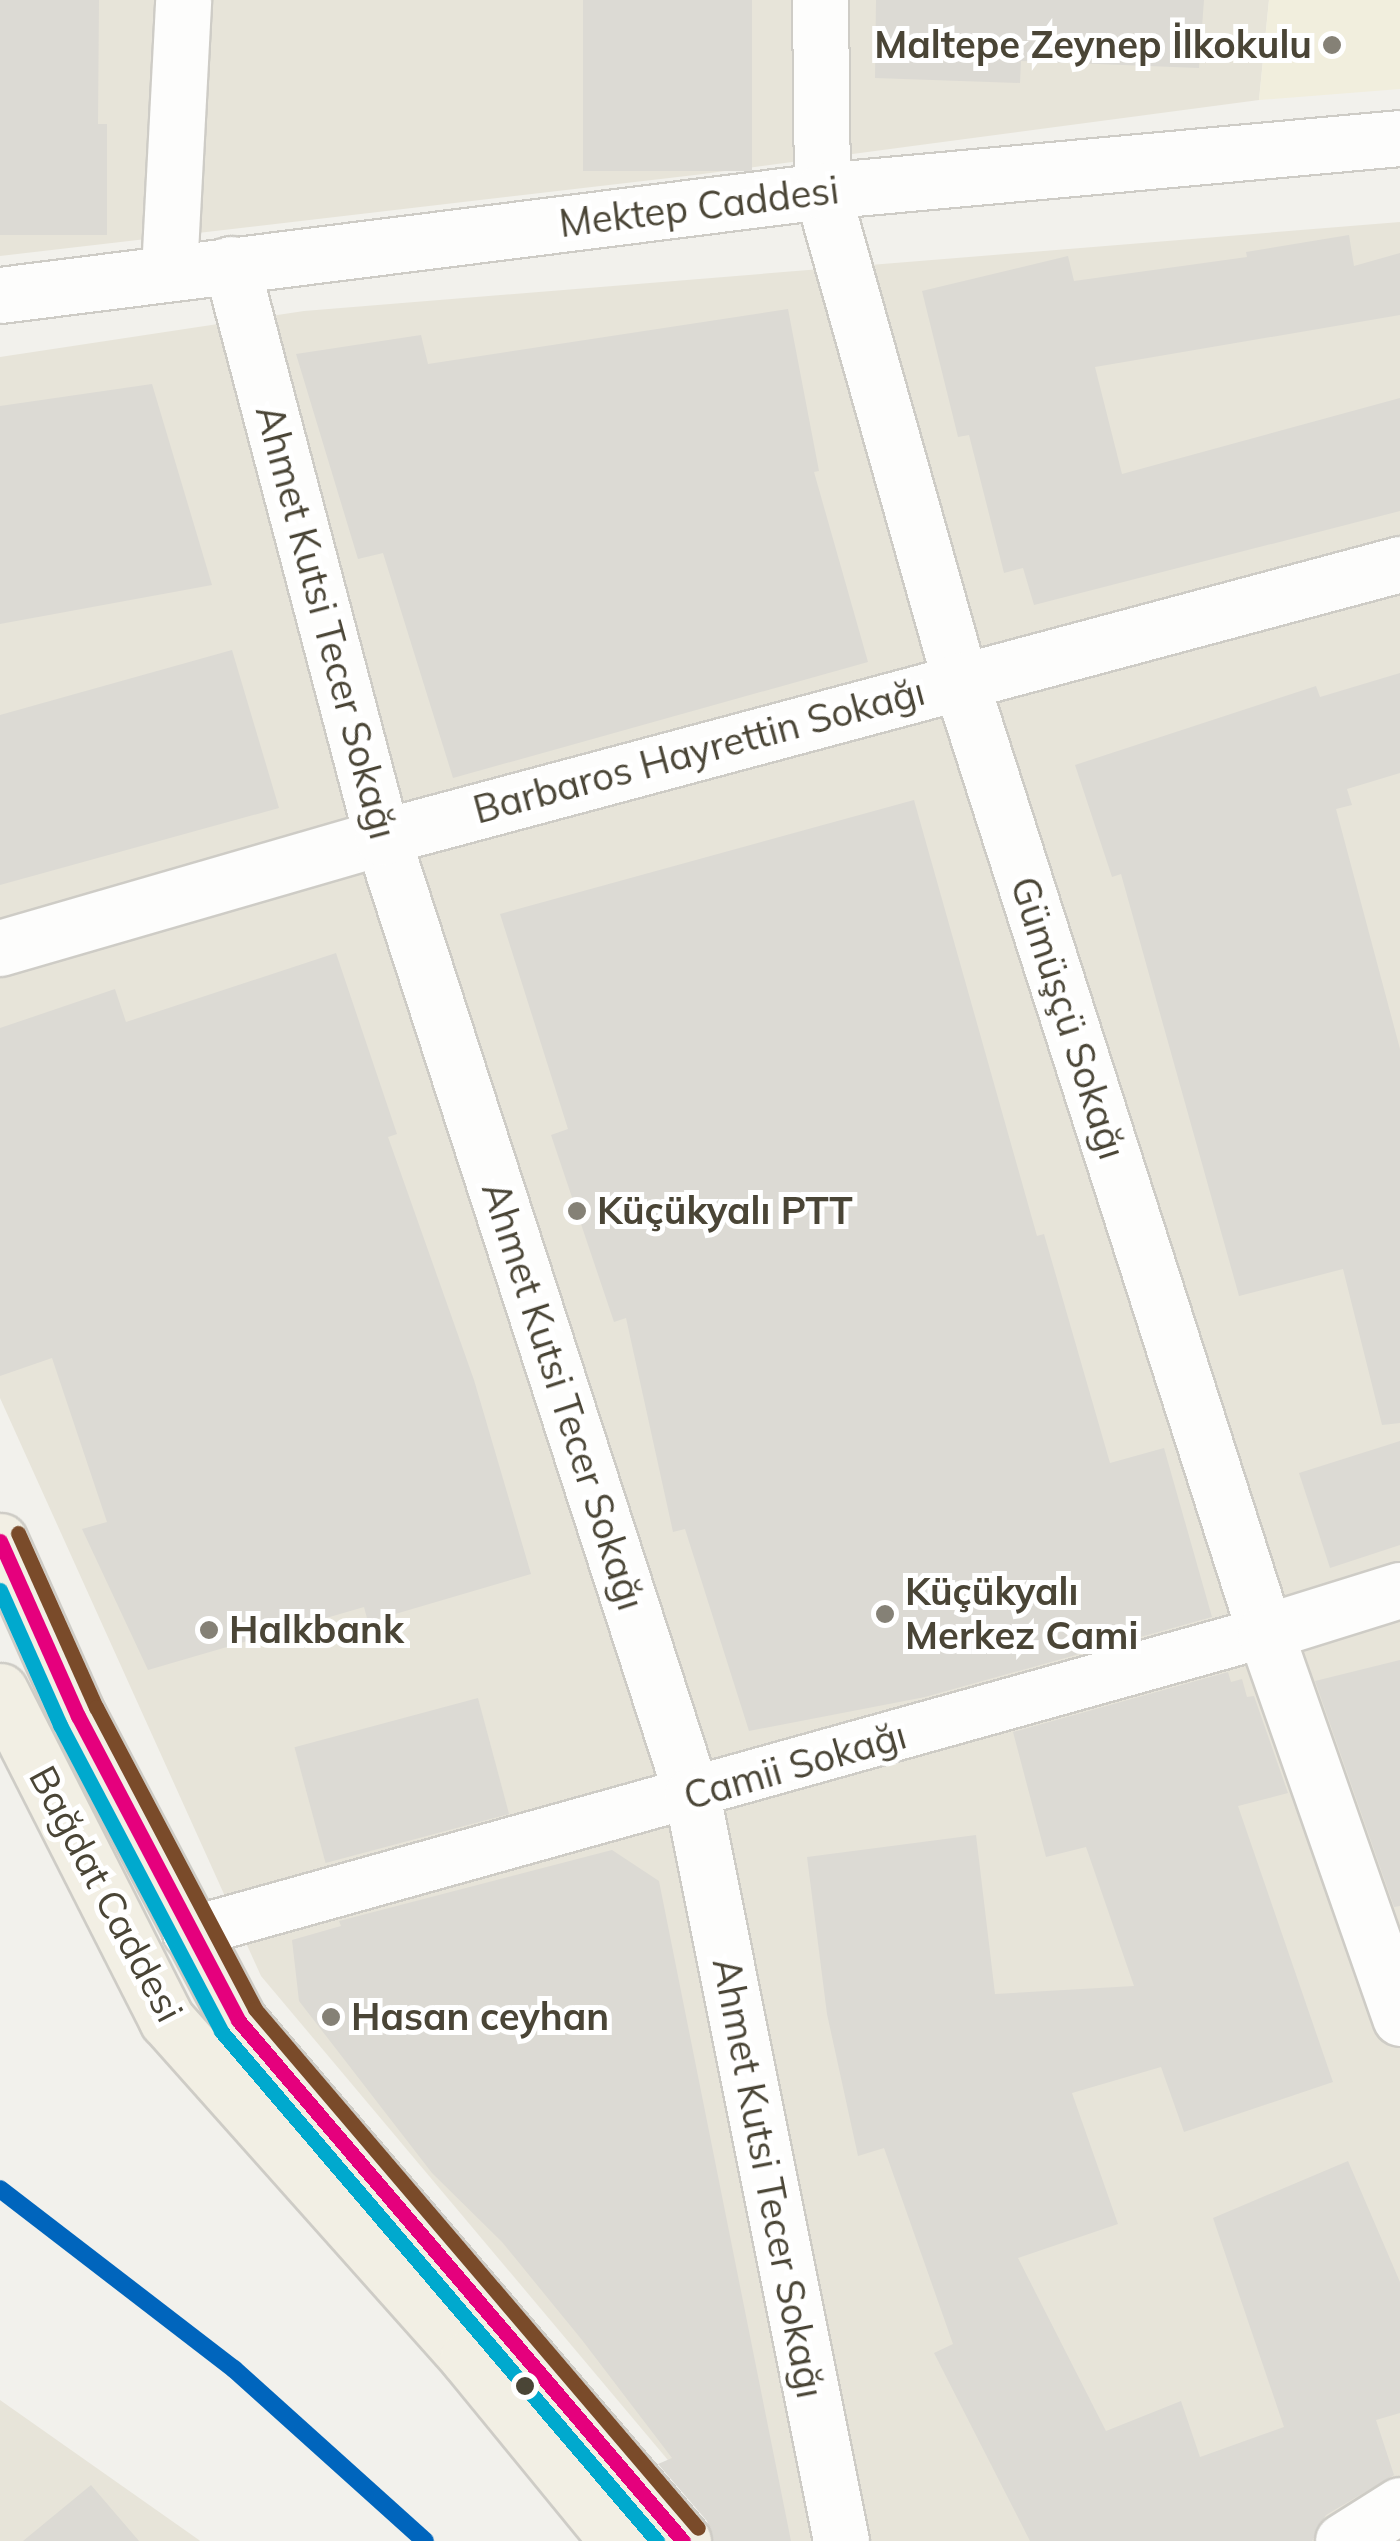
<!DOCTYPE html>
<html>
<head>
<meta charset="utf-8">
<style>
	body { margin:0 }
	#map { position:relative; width:1400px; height:2541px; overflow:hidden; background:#f2f1ec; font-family:Mulish,sans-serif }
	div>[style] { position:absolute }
	.residential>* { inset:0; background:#e7e4d9 }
	.education>* { inset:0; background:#f1eedd }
	.building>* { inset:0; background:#dcdad4; transform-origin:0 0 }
	.roads { filter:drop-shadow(2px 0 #ceccc6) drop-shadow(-2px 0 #ceccc6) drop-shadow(0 2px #ceccc6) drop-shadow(0 -2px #ceccc6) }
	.pedestrian>* { height:50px; margin:-25px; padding:0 25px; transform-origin:25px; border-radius:25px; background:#fdfdfc }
	.minor>* { height:55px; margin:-27.5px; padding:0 27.5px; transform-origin:27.5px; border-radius:27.5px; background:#fdfdfc }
	.tertiary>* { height:55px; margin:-27.5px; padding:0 27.5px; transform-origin:27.5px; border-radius:27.5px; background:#fdfdfc }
	.primary>* { height:55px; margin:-27.5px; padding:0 27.5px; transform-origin:27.5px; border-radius:27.5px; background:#f2efe4 }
	.bus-1>* { height:15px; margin:-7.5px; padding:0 7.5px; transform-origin:7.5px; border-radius:7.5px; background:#e5007d }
	.bus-2>* { height:15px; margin:-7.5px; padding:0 7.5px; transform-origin:7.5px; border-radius:7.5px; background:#00a9ce }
	.bus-3>* { height:15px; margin:-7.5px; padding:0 7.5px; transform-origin:7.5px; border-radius:7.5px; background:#7a4b2a }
	.rail-1>* { height:18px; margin:-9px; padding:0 9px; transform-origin:9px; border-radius:9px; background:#0065bd }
	.dots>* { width:28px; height:28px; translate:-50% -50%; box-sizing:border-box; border:5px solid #fff; border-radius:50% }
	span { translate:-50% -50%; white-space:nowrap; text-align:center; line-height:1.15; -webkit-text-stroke:10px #fff; paint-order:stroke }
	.poi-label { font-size:38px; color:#4a4536; font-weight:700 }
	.right { translate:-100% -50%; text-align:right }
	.left { translate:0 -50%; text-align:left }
	.street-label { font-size:38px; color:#4a4536 }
</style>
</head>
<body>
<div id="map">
	<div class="residential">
		<i style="clip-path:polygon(0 0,1269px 0,1259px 100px,695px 175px,0 256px)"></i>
		<i style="clip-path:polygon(1400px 222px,1400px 2541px,736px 2541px,261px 1976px,0 1398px,0 357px,304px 311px)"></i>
		<i style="clip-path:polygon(0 2400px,199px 2540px,200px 2541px,0 2541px)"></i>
	</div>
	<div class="education">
		<i style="clip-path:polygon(1269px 0,1400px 0,1400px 89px,1259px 100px)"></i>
	</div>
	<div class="building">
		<i style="clip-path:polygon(0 0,99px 0,98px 124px,107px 124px,107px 235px,0 235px)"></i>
		<i style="left:583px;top:0;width:169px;height:171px"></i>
		<i style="clip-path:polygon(876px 0,1204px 0,1199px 68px,1021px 61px,1020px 83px,875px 78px)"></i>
		<i style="clip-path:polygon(1349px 235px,1354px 266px,1400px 253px,1400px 315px,1095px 367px,1122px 474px,1400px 398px,1400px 511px,1034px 605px,1023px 568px,1004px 573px,969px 435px,958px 437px,922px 291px,1068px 256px,1074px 281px,1247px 257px,1246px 252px)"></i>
		<i style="clip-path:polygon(788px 309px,819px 471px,814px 472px,868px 662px,453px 778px,383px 553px,358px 559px,296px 354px,421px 335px,428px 364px)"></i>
		<i style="clip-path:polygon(152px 384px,212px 585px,0 624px,0 406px)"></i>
		<i style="clip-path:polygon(232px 650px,279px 808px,0 885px,0 715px)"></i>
		<i style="clip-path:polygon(1400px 673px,1400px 773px,1347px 789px,1352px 805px,1336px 809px,1400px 1049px,1400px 1423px,1382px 1425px,1343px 1269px,1239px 1296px,1121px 874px,1112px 877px,1075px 765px,1316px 686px,1320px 697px)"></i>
		<i style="clip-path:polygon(914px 800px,1037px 1236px,1044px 1234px,1110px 1463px,1164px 1448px,1212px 1617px,925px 1697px,749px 1731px,685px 1529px,673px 1532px,626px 1318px,614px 1322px,551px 1135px,568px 1129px,500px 914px)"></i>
		<i style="clip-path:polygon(336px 953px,397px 1134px,388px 1137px,474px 1380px,531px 1574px,368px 1622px,364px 1607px,148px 1670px,82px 1529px,107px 1522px,52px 1358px,0 1376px,0 1028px,115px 989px,126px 1022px)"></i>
		<i style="clip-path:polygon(1400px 1441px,1400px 1545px,1330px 1568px,1299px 1473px)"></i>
		<i style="clip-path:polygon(1400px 1660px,1400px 1906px,1394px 1907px,1315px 1681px)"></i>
		<i style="clip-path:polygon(1228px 1672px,1231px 1682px,1242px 1679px,1247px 1697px,1254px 1696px,1288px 1793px,1238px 1806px,1333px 2082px,1184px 2132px,1161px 2067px,1072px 2093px,1118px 2224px,1018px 2258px,1106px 2431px,1181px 2401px,1200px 2457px,1284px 2427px,1213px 2218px,1348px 2161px,1400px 2282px,1400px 2413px,1376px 2420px,1394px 2475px,1326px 2515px,1312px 2541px,1030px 2541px,934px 2353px,953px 2344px,884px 2148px,858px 2156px,827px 2014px,807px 1857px,976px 1835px,995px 1994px,1134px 1986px,1086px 1847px,1046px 1857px,1013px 1732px)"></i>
		<i style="left:478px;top:1698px;width:120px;height:190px;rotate:75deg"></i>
		<i style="clip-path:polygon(612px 1850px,659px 1881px,791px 2541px,713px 2541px,707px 2521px,658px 2464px,672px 2458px,582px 2340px,502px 2242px,432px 2173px,299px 2001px,292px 1940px,341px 1926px,339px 1921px)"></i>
		<i style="clip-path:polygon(91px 2485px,139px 2541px,23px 2541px)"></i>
	</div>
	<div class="roads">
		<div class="pedestrian">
			<i style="left:188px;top:1933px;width:1118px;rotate:-15.61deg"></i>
		</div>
		<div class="minor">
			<i style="left:820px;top:0;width:191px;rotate:89.4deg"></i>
			<i style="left:822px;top:191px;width:508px;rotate:74.24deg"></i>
			<i style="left:960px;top:680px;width:1000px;rotate:72.24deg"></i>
			<i style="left:1265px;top:1632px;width:409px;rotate:70.7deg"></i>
			<i style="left:231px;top:264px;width:593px;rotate:75.24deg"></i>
			<i style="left:382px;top:837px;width:1007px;rotate:72.07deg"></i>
			<i style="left:692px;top:1795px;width:761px;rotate:78.7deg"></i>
			<i style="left:169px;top:271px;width:271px;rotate:-87deg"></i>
			<i style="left:0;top:948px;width:398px;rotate:-16.2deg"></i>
			<i style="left:382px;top:837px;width:1054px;rotate:-15.01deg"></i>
			<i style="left:1265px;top:1632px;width:141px;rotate:-17.3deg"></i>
			<i style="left:1343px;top:2541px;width:67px;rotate:-32.3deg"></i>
		</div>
		<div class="tertiary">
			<i style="left:0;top:295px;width:829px;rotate:-7.21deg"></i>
			<i style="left:822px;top:191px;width:580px;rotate:-5.24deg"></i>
		</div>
		<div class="primary">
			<i style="left:0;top:1541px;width:192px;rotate:66deg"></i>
			<i style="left:78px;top:1716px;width:344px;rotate:62.2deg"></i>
			<i style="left:238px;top:2020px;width:685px;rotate:49.5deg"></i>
			<i style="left:0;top:1691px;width:369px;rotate:63.1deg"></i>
			<i style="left:167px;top:2020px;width:453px;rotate:48.3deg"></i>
			<i style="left:468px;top:2358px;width:237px;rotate:50.7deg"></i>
		</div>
	</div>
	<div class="bus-1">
		<i style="left:0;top:1541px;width:192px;rotate:66deg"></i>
		<i style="left:78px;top:1716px;width:344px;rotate:62.2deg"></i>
		<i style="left:238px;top:2020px;width:685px;rotate:49.5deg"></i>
	</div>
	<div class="bus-2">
		<i style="left:0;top:1590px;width:148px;rotate:66deg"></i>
		<i style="left:60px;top:1725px;width:346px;rotate:62.2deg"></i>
		<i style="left:221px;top:2031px;width:671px;rotate:49.47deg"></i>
	</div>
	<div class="bus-3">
		<i style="left:18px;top:1533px;width:191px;rotate:65.9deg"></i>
		<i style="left:96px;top:1707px;width:341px;rotate:62.2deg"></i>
		<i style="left:255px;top:2009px;width:682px;rotate:49.52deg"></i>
	</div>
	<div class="rail-1">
		<i style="left:0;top:2189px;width:295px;rotate:37.6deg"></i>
		<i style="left:234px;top:2369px;width:257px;rotate:42deg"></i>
	</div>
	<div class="dots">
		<i style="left:1332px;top:45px;background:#858176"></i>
		<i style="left:577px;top:1211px;background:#858176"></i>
		<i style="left:885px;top:1614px;background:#858176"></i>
		<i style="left:209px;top:1630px;background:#858176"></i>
		<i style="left:331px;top:2017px;background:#858176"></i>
		<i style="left:525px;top:2386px;background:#4a4536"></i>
	</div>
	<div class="poi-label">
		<span class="right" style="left:1312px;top:45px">Maltepe Zeynep İlkokulu</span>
		<span class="left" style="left:597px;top:1211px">Küçükyalı PTT</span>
		<span class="left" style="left:905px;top:1614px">Küçükyalı<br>Merkez Cami</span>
		<span class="left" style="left:229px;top:1630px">Halkbank</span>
		<span class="left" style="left:351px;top:2017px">Hasan ceyhan</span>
	</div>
	<div class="street-label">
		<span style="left:699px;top:207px;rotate:-7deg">Mektep Caddesi</span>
		<span style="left:326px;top:622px;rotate:75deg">Ahmet Kutsi Tecer Sokağı</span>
		<span style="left:699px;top:751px;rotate:-15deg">Barbaros Hayrettin Sokağı</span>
		<span style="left:1068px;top:1018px;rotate:72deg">Gümüşçü Sokağı</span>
		<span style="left:563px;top:1396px;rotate:72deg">Ahmet Kutsi Tecer Sokağı</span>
		<span style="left:795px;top:1766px;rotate:-16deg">Camii Sokağı</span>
		<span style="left:106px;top:1894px;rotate:62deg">Bağdat Caddesi</span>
		<span style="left:768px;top:2178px;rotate:79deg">Ahmet Kutsi Tecer Sokağı</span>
	</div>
</div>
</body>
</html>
